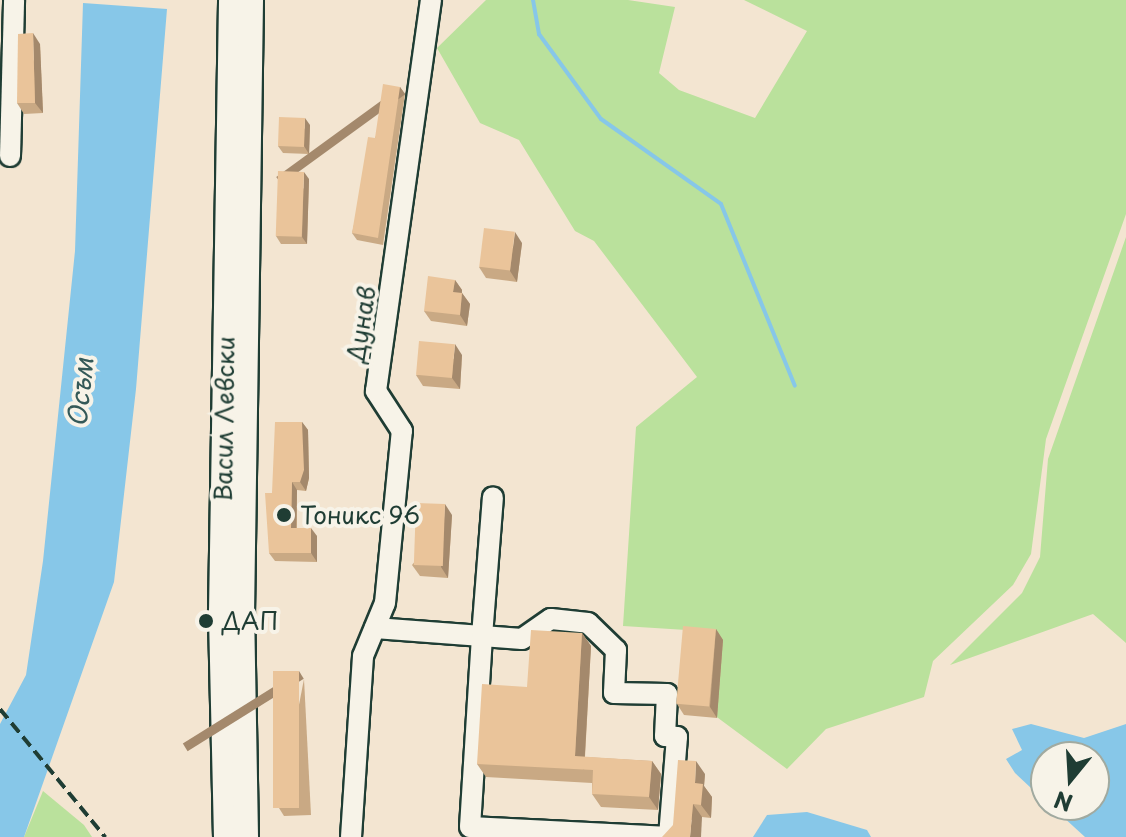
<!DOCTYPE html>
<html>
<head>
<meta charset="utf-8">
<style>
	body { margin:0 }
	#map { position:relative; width:1126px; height:837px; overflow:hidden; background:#f3e5d1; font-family:"Playpen Sans",sans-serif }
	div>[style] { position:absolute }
	.green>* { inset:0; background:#bae19c }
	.water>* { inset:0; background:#87c7e8 }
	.stream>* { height:4px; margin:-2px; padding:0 2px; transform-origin:2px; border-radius:2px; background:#87c7e8 }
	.roads { filter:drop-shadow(2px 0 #1f3d34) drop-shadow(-2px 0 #1f3d34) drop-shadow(0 2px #1f3d34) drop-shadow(0 -2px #1f3d34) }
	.minor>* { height:20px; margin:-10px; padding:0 10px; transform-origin:10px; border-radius:10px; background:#f7f3e8 }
	.major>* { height:24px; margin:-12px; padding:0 12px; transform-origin:12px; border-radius:12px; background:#f7f3e8 }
	.rail>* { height:4px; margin-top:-2px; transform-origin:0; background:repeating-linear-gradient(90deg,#1f3d34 0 12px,transparent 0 18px) }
	.wall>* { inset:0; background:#c9a984 }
	.shaded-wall>* { inset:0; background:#a4896c; transform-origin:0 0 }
	.building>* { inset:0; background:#eac49a; transform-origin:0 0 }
	.dots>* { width:22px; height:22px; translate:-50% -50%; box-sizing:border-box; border:4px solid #f7f3e8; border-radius:50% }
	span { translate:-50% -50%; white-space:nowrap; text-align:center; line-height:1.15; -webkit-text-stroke:8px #f7f3e8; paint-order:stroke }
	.street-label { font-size:24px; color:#1f3d34 }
	.poi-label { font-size:24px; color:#1f3d34 }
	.left { translate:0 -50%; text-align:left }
	.water-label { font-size:26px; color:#345958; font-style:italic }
	.north { position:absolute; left:1030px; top:741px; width:80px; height:80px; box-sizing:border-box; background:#f7f3e8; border:2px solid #a1aaa0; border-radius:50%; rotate:198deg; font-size:22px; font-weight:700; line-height:32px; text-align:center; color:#1f3d34 }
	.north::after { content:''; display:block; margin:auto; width:28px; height:36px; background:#1f3d34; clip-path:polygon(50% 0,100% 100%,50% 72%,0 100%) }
</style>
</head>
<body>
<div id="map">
	<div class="green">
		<i style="clip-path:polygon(486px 0,628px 0,675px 7px,659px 73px,679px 90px,755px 118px,807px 31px,744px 0,1126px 0,1126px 214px,1046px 439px,1031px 554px,1013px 585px,933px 661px,924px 697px,826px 729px,787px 769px,710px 712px,718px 632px,623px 626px,636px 427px,697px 377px,594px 241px,575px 231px,519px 140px,480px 123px,437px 48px)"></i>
		<i style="clip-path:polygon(1126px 237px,1126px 643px,1093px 614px,950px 665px,1022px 593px,1040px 557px,1048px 459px)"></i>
		<i style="clip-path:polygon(43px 791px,84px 825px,92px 837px,24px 837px)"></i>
	</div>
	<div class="water">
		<i style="clip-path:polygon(83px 3px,167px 9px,136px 389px,114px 582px,24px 837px,0 837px,0 724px,26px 675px,43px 561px,75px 251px)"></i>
		<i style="clip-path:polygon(1031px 724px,1084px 738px,1126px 724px,1126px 837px,1085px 837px,1050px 805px,1094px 805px,1094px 757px,1046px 757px,1046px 802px,1015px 773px,1006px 759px,1022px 750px,1012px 729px)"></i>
		<i style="clip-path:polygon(807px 812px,867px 830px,871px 837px,753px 837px,767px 815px)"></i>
	</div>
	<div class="stream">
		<i style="left:533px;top:0;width:35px;rotate:80deg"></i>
		<i style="left:539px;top:34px;width:105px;rotate:53.9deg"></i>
		<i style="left:601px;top:119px;width:147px;rotate:35.3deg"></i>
		<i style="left:721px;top:204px;width:196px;rotate:67.9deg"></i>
	</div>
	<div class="roads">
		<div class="minor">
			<i style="left:10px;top:156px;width:156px;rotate:-88.5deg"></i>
			<i style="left:375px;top:628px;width:107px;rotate:4.3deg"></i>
			<i style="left:482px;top:636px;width:40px;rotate:4.3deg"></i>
			<i style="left:522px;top:639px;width:35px;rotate:-35deg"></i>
			<i style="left:551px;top:619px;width:37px;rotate:6deg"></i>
			<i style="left:588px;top:623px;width:39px;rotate:44deg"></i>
			<i style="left:616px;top:650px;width:43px;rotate:92.7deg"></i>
			<i style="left:614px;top:693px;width:53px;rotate:1.1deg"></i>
			<i style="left:667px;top:694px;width:42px;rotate:92.7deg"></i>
			<i style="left:665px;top:736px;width:12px;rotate:5deg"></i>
			<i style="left:677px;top:737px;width:100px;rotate:94.6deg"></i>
			<i style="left:669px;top:837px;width:199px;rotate:-177.1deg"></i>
			<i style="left:470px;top:827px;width:191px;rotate:-86.4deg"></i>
			<i style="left:482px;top:636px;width:139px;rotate:-85.5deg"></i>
			<i style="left:351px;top:837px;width:181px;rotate:-86.2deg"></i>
			<i style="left:363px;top:656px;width:57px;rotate:-67.5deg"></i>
			<i style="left:385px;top:603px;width:173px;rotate:-84.4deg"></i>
			<i style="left:402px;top:431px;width:48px;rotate:-123deg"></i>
			<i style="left:376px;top:391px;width:395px;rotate:-82deg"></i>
		</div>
		<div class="major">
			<i style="left:226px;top:837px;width:225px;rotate:-91.3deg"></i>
			<i style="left:221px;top:612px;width:612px;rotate:-89.06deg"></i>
			<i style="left:246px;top:837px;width:223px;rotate:-91deg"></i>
			<i style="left:242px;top:614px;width:614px;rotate:-89.16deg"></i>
		</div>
	</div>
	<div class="rail">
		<i style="left:0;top:709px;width:166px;rotate:50.6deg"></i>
	</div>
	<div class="wall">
		<i style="clip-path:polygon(40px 44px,43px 113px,24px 114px,17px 103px)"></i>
		<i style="clip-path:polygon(400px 87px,405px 94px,383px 245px,357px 240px,352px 233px,375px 138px)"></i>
		<i style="clip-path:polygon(310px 125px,309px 154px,283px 153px,278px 146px)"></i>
		<i style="clip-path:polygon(309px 179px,307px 244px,281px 244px,276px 236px)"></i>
		<i style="clip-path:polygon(522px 243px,517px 282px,486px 278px,479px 267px)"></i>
		<i style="clip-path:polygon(455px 280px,462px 290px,462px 293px,470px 304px,467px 326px,431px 321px,424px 311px)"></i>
		<i style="clip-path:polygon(462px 355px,460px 389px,423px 386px,416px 375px)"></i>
		<i style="clip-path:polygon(302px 422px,308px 430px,309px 478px,306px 491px,297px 490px,297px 528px,317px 536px,317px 562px,275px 561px,269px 553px,272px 493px)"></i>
		<i style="clip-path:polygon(452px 515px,448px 578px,420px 576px,412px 565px)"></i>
		<i style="clip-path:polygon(716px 629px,723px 640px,717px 718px,684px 715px,677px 704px)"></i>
		<i style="clip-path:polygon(582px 633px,591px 646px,585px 757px,652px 761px,661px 774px,658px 810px,601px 807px,592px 794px,592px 783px,486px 777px,477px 764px,527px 687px)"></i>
		<i style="clip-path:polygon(304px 679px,311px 815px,284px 816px,279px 808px)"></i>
		<i style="clip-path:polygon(705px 774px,704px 786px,712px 797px,711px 818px,702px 817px,673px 825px)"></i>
	</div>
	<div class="shaded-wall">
		<i style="clip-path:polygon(33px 33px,40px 44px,43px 113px,35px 103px)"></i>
		<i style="left:400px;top:87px;width:9px;height:153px;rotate:54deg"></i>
		<i style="clip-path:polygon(305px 118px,310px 125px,309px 154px,304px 146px)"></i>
		<i style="clip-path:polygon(304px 172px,309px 179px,307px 244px,302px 237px)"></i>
		<i style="clip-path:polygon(515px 232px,522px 243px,517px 282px,510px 271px)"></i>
		<i style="clip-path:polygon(455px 280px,462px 290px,461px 302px,453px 292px)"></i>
		<i style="clip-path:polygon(462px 293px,470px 304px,467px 326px,460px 315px)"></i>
		<i style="clip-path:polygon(455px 344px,462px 355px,460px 389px,452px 378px)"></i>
		<i style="clip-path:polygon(302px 422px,308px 430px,309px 478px,306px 491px,300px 482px)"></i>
		<i style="clip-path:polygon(292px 482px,297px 490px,296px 536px,291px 528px)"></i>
		<i style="clip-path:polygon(445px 504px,452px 515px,448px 578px,441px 567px)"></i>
		<i style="clip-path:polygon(311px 528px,317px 536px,317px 562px,311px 553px)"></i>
		<i style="clip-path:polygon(716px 629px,723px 640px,717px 718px,710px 707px)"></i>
		<i style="clip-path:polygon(582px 633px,591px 646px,584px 770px,575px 756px)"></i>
		<i style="left:299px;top:671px;width:9px;height:137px;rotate:58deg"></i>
		<i style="clip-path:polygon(652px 761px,661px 774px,658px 810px,649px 797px)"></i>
		<i style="clip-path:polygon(696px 761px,705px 774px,704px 786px,712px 797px,711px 818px,701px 805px,695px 783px)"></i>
		<i style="clip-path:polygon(693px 804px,702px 817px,701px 837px,690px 837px)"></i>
	</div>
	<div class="building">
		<i style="clip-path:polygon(33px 33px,35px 103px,17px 103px,18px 34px)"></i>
		<i style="clip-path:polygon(383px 84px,400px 87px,378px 238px,352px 233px,368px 137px,375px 138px)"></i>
		<i style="left:279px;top:117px;width:26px;height:29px;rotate:2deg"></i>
		<i style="left:278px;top:171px;width:26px;height:65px;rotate:2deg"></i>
		<i style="left:484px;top:228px;width:31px;height:39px;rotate:7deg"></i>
		<i style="clip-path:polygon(428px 276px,455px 280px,453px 292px,462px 293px,460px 315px,424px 311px)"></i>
		<i style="left:419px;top:341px;width:36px;height:34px;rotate:5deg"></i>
		<i style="clip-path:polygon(275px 422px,302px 422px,304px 470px,300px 482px,292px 482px,291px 528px,311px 528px,311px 553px,269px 553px,265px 493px,272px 493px)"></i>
		<i style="left:416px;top:503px;width:29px;height:62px;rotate:2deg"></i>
		<i style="left:683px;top:626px;width:33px;height:78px;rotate:5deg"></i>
		<i style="clip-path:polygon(531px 630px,582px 633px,575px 756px,652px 761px,649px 797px,592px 794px,593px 770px,477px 764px,482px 684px,527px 687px)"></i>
		<i style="left:273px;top:671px;width:26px;height:137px"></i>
		<i style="clip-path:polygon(678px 760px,696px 761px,695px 783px,703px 784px,701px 805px,693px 804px,690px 837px,662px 837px,673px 825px)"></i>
	</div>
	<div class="dots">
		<i style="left:284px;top:515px;background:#1f3d34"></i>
		<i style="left:206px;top:621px;background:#1f3d34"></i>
	</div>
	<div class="street-label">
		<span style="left:361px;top:324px;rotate:-81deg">Дунав</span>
		<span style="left:224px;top:419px;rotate:-89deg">Васил Левски</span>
	</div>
	<div class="poi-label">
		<span class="left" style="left:300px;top:515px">Тоникс 96</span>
		<span class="left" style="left:222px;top:621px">ДАП</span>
	</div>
	<div class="water-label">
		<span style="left:80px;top:392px;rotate:-84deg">Осъм</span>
	</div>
	<div class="north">N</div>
</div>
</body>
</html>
